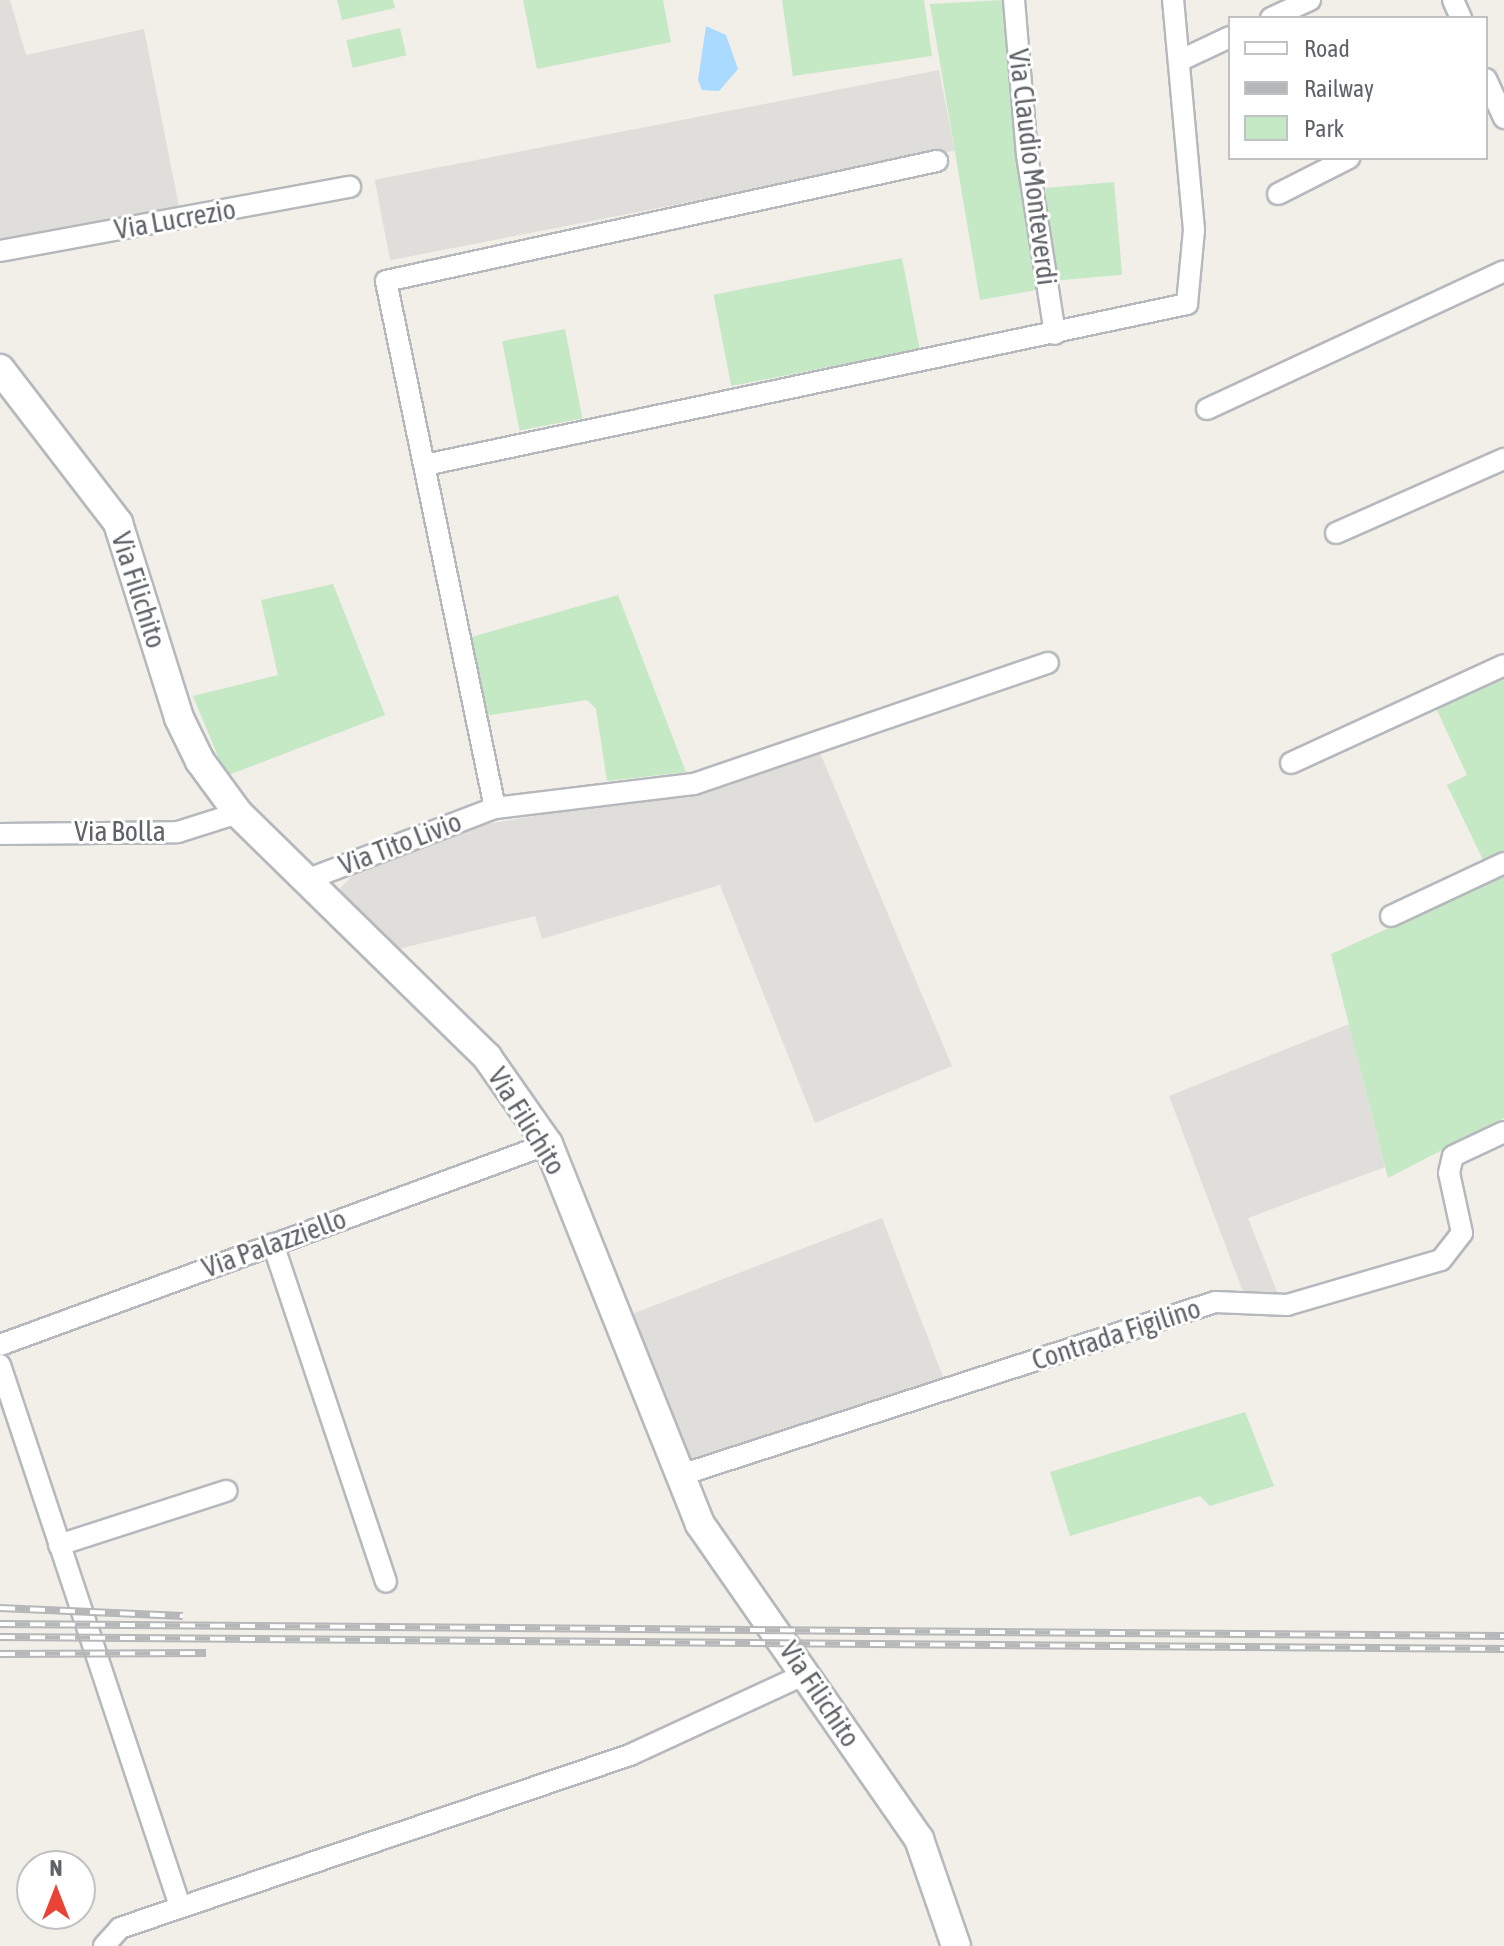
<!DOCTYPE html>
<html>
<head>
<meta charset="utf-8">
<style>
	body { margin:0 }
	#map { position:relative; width:1504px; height:1946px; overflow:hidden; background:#f1efe8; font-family:"Asap Condensed",sans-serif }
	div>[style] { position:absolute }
	.industrial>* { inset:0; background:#e0deda; transform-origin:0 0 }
	.green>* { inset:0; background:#c5e8c5; transform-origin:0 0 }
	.water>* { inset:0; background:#aadaff }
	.roads { filter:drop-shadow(2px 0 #b5b8bc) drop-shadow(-2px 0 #b5b8bc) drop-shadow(0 2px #b5b8bc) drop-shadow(0 -2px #b5b8bc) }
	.street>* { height:20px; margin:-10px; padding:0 10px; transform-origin:10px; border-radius:10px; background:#fff }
	.secondary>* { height:28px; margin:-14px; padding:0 14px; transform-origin:14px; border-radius:14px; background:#fff }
	.rail>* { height:8px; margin-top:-4px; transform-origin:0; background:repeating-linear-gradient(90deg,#fff 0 15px,#b6b7b8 0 30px); box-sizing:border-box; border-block:2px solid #b6b7b8 }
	span { translate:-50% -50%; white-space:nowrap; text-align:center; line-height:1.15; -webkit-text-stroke:6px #fff; paint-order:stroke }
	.street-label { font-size:28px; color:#5f6368 }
	.legend { position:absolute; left:1228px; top:16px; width:260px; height:144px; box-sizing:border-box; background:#fff; border:2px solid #bfc1c3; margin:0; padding:10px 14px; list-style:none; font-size:24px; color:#5f6368 }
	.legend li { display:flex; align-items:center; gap:16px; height:40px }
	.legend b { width:40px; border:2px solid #bfc1c3 }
	.north { position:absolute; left:16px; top:1850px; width:80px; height:80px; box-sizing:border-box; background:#fff; border:2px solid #bfc1c3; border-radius:50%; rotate:0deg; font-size:22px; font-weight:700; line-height:32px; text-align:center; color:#5f6368 }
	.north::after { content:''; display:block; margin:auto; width:28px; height:36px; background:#ea4335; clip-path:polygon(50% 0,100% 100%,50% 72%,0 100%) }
</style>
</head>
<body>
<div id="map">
	<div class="industrial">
		<i style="clip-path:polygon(0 0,10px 0,26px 55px,144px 29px,179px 207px,0 243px)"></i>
		<i style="left:939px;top:70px;width:82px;height:575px;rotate:79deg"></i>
		<i style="clip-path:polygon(818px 748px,952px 1066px,815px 1123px,720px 885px,542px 939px,535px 916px,394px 950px,339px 890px,357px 870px,469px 827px,696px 789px)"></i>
		<i style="clip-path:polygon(1349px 1024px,1385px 1167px,1248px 1218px,1280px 1299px,1245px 1297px,1169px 1096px)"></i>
		<i style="left:882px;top:1218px;width:173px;height:270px;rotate:69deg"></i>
	</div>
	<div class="green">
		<i style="clip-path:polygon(337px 0,393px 0,395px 8px,342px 20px)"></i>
		<i style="clip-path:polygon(523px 0,663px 0,671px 42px,537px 69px)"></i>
		<i style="clip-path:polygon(782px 0,924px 0,932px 56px,793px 76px)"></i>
		<i style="clip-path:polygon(1003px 0,1018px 156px,1042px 289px,980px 300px,930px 4px)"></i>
		<i style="left:400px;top:28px;width:28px;height:55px;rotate:77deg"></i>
		<i style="left:1114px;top:182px;width:93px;height:69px;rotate:85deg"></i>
		<i style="left:902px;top:258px;width:93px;height:192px;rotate:79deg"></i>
		<i style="left:565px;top:329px;width:91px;height:64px;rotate:79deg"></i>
		<i style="clip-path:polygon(333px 584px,385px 715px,226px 776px,193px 696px,278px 675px,261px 600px)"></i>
		<i style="clip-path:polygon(618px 595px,686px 772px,607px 781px,596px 709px,587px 700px,485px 716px,468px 638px)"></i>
		<i style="clip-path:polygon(1504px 677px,1504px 852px,1484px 862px,1447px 785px,1467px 775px,1436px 708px)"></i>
		<i style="clip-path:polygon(1504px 876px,1504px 1118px,1388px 1178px,1331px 954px)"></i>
		<i style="clip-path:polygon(1245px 1412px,1274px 1486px,1210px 1506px,1200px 1496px,1070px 1536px,1050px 1472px)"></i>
	</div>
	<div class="water">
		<i style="clip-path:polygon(706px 26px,726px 35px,738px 69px,719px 91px,702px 90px,698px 80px)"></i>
	</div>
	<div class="roads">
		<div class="street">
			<i style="left:1014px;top:0;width:156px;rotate:85.2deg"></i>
			<i style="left:1027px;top:155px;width:181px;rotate:81.1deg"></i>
			<i style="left:1453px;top:0;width:20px;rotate:66deg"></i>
			<i style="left:1271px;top:18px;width:43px;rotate:-24.8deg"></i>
			<i style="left:1179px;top:61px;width:56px;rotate:-25.2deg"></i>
			<i style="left:1486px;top:79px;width:43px;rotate:65.2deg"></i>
			<i style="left:1278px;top:194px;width:80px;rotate:-26.9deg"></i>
			<i style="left:0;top:251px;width:356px;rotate:-10.4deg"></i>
			<i style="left:1207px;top:409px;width:327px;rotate:-24.9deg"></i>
			<i style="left:425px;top:465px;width:779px;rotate:-11.93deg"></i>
			<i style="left:1187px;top:304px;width:74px;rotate:-84.6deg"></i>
			<i style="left:1194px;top:230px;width:231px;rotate:-95.2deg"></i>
			<i style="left:1336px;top:533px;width:184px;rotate:-23.8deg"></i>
			<i style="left:1291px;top:763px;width:234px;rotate:-24.7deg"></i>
			<i style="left:495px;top:808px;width:538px;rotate:-101.69deg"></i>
			<i style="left:386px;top:281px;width:564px;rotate:-12.29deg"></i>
			<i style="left:0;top:834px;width:178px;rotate:-0.6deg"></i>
			<i style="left:178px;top:832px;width:63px;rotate:-17.6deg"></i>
			<i style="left:306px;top:880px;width:202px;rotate:-20.9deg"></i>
			<i style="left:495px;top:808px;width:200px;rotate:-6.9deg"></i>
			<i style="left:694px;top:784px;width:374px;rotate:-18.9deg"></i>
			<i style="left:1391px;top:916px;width:125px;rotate:-25.1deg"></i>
			<i style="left:273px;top:1244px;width:356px;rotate:71.5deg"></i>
			<i style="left:0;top:1345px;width:584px;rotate:-20.14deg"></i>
			<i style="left:0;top:1365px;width:570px;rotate:71.6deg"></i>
			<i style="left:678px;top:1476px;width:564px;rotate:-17.95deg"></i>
			<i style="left:1215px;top:1302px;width:72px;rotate:2.4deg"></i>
			<i style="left:1287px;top:1305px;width:160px;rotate:-16.3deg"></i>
			<i style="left:1441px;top:1260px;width:34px;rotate:-52deg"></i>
			<i style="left:1462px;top:1233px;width:61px;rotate:-102.2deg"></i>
			<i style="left:1449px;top:1173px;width:17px;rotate:-77deg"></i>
			<i style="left:1453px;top:1156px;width:56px;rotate:-25.2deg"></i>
			<i style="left:59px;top:1545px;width:176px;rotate:-17.9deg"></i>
			<i style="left:104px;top:1946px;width:24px;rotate:-48deg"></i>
			<i style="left:120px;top:1928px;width:539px;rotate:-18.74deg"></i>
			<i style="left:630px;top:1755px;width:193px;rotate:-24.8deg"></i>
		</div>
		<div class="secondary">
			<i style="left:0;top:369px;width:194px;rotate:52.5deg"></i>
			<i style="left:118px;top:523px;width:204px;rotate:72.6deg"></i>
			<i style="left:179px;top:718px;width:48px;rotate:64deg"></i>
			<i style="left:200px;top:761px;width:64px;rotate:53.8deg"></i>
			<i style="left:238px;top:813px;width:349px;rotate:44.4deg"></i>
			<i style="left:487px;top:1057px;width:106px;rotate:55deg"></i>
			<i style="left:548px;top:1144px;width:409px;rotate:68.2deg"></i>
			<i style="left:700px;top:1524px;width:384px;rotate:55.2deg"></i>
			<i style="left:919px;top:1839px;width:113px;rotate:70.9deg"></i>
		</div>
	</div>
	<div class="rail">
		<i style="left:0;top:1608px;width:183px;rotate:2.5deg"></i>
		<i style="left:0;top:1624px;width:1504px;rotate:0.46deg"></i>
		<i style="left:0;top:1637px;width:1504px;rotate:0.46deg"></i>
		<i style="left:0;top:1654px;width:206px;rotate:-0.3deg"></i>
	</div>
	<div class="street-label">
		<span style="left:1033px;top:167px;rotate:83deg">Via Claudio Monteverdi</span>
		<span style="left:175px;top:219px;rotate:-10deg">Via Lucrezio</span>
		<span style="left:139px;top:590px;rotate:72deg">Via Filichito</span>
		<span style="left:120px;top:831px">Via Bolla</span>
		<span style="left:400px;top:843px;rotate:-21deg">Via Tito Livio</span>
		<span style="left:527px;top:1121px;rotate:58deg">Via Filichito</span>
		<span style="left:274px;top:1243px;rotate:-20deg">Via Palazziello</span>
		<span style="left:1116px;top:1334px;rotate:-18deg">Contrada Figilino</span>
		<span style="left:820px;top:1694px;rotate:56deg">Via Filichito</span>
	</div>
	<ul class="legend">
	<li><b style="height:10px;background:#fff"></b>Road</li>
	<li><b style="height:10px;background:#b6b7b8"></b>Railway</li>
	<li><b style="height:22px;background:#c5e8c5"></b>Park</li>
	</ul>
	<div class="north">N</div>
</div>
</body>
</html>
